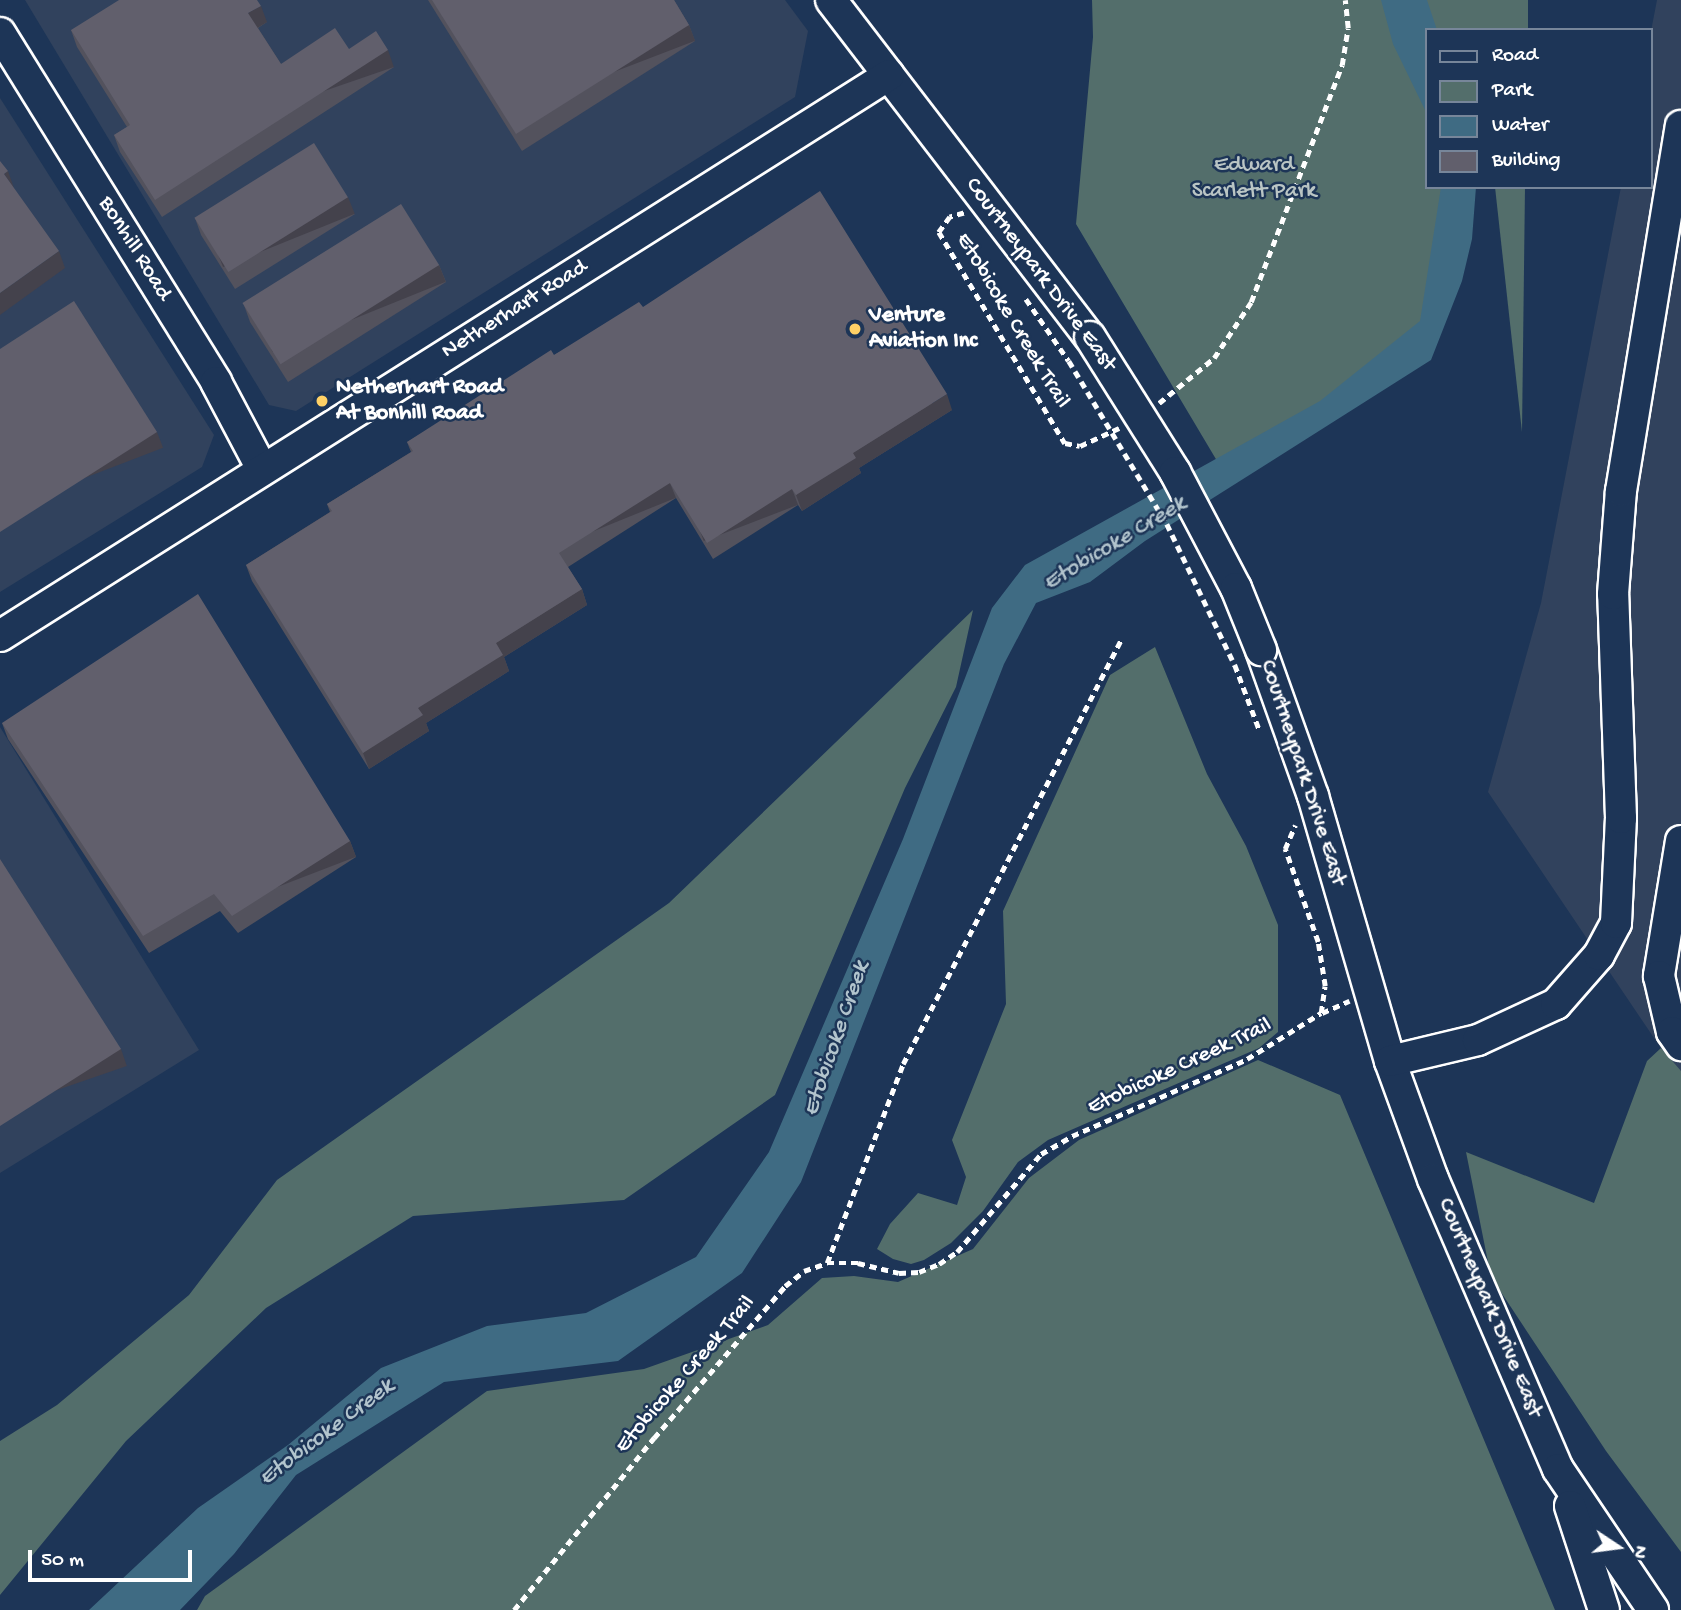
<!DOCTYPE html>
<html>
<head>
<meta charset="utf-8">
<style>
	body { margin:0 }
	#map { position:relative; width:1681px; height:1610px; overflow:hidden; background:#1d3557; font-family:"Gochi Hand",sans-serif }
	div>[style] { position:absolute }
	.built>* { inset:0; background:#31425d }
	.green>* { inset:0; background:#536e6b; transform-origin:0 0 }
	.water>* { inset:0; background:#3f6b83 }
	.path>* { height:4.5px; margin-top:-2.25px; transform-origin:0; background:repeating-linear-gradient(90deg,#fff 0 7px,transparent 0 12px) }
	.roads { filter:drop-shadow(2px 0 #fff) drop-shadow(-2px 0 #fff) drop-shadow(0 2px #fff) drop-shadow(0 -2px #fff) }
	.minor>* { height:30px; margin:-15px; padding:0 15px; transform-origin:15px; border-radius:15px; background:#1d3557 }
	.path-bridge>* { height:4.5px; margin-top:-2.25px; transform-origin:0; background:repeating-linear-gradient(90deg,#fff 0 7px,transparent 0 12px) }
	.bridges { filter:drop-shadow(2px 0 #fff) drop-shadow(-2px 0 #fff) drop-shadow(0 2px #fff) drop-shadow(0 -2px #fff) }
	.minor-bridge>* { height:30px; margin:-15px; padding:0 15px; transform-origin:15px; border-radius:15px; background:#1d3557 }
	.wall>* { inset:0; background:#53525d }
	.shaded-wall>* { inset:0; background:#44424c; transform-origin:0 0 }
	.building>* { inset:0; background:#615f6c; transform-origin:0 0 }
	.dots>* { width:19px; height:19px; translate:-50% -50%; box-sizing:border-box; border:4px solid #1d3557; border-radius:50% }
	span { translate:-50% -50%; white-space:nowrap; text-align:center; line-height:1.15; -webkit-text-stroke:5px #1d3557; paint-order:stroke }
	.park-label { font-size:23px; color:#bac5c4 }
	.street-label { font-size:23px; color:#fff }
	.poi-label { font-size:23px; color:#fff; font-weight:700 }
	.left { translate:0 -50%; text-align:left }
	.water-label { font-size:24px; color:#b2c4cd; font-style:italic }
	.legend { position:absolute; left:1425px; top:28px; width:228px; height:161px; box-sizing:border-box; background:#1d3557; border:2px solid #77869a; margin:0; padding:9px 12px; list-style:none; font-size:21px; color:#fff }
	.legend li { display:flex; align-items:center; gap:14px; height:35px }
	.legend b { width:35px; border:2px solid #77869a }
	.north { position:absolute; left:1583px; top:1512px; width:70px; height:70px; -webkit-text-stroke:5px #1d3557; paint-order:stroke; rotate:103deg; font-size:19px; font-weight:700; line-height:28px; text-align:center; color:#fff }
	.north::after { content:''; display:block; margin:auto; width:24px; height:32px; background:#fff; clip-path:polygon(50% 0,100% 100%,50% 72%,0 100%) }
	.scale { position:absolute; left:28px; top:1550px; width:164px; height:32px; box-sizing:border-box; border:4px solid #fff; border-top:0; padding-left:9px; font-size:21px; line-height:24px; white-space:nowrap; color:#fff; -webkit-text-stroke:5px #1d3557; paint-order:stroke }
</style>
</head>
<body>
<div id="map">
	<div class="built">
		<i style="clip-path:polygon(25px 0,785px 0,808px 31px,795px 97px,296px 411px,269px 405px)"></i>
		<i style="clip-path:polygon(1657px 0,1681px 0,1681px 1078px,1488px 792px,1541px 603px,1621px 187px,1651px 187px,1651px 31px)"></i>
		<i style="clip-path:polygon(0 98px,214px 435px,202px 467px,0 592px)"></i>
		<i style="clip-path:polygon(0 727px,199px 1050px,0 1173px)"></i>
	</div>
	<div class="green">
		<i style="clip-path:polygon(1092px 0,1385px 0,1427px 81px,1427px 187px,1456px 187px,1431px 328px,1226px 476px,1076px 224px,1093px 37px)"></i>
		<i style="left:1418px;top:0;width:110px;height:31px"></i>
		<i style="clip-path:polygon(1495px 187px,1525px 187px,1522px 432px)"></i>
		<i style="clip-path:polygon(973px 610px,956px 687px,905px 788px,775px 1095px,624px 1200px,413px 1216px,266px 1308px,126px 1441px,0 1595px,0 1441px,57px 1405px,189px 1295px,277px 1180px,669px 903px)"></i>
		<i style="clip-path:polygon(1155px 647px,1207px 774px,1246px 846px,1278px 925px,1278px 1032px,1259px 1048px,1048px 1140px,1018px 1162px,983px 1211px,951px 1243px,924px 1260px,911px 1264px,893px 1259px,877px 1249px,890px 1224px,918px 1193px,957px 1205px,966px 1177px,952px 1140px,1006px 1004px,1003px 911px,1110px 675px)"></i>
		<i style="clip-path:polygon(1661px 1048px,1681px 1071px,1681px 1552px,1606px 1451px,1491px 1277px,1466px 1152px,1594px 1203px,1647px 1061px)"></i>
		<i style="clip-path:polygon(1258px 1060px,1340px 1095px,1555px 1610px,197px 1610px,205px 1596px,487px 1391px,644px 1369px,768px 1325px,822px 1278px,854px 1276px,898px 1282px,973px 1249px,1029px 1178px,1079px 1140px)"></i>
	</div>
	<div class="water">
		<i style="clip-path:polygon(1381px 0,1427px 0,1437px 30px,1427px 30px,1427px 114px,1393px 44px)"></i>
		<i style="clip-path:polygon(1441px 187px,1476px 187px,1472px 239px,1462px 281px,1431px 360px,1145px 541px,1090px 582px,1036px 603px,1004px 664px,801px 1182px,742px 1273px,618px 1361px,444px 1382px,296px 1475px,234px 1554px,180px 1610px,89px 1610px,198px 1508px,288px 1445px,381px 1368px,487px 1326px,586px 1313px,696px 1257px,769px 1152px,903px 839px,992px 608px,1025px 565px,1320px 401px,1420px 321px)"></i>
	</div>
	<div class="path">
		<i style="left:964px;top:213px;width:15px;rotate:164deg"></i>
		<i style="left:950px;top:217px;width:19px;rotate:126deg"></i>
		<i style="left:939px;top:232px;width:246px;rotate:59.2deg"></i>
		<i style="left:1065px;top:443px;width:15px;rotate:11deg"></i>
		<i style="left:1080px;top:446px;width:43px;rotate:-24.8deg"></i>
		<i style="left:1026px;top:299px;width:75px;rotate:55.3deg"></i>
		<i style="left:1159px;top:403px;width:71px;rotate:-39.3deg"></i>
		<i style="left:1214px;top:358px;width:67px;rotate:-56.5deg"></i>
		<i style="left:1251px;top:302px;width:254px;rotate:-69deg"></i>
		<i style="left:1342px;top:65px;width:37px;rotate:-81deg"></i>
		<i style="left:1348px;top:28px;width:28px;rotate:-96deg"></i>
		<i style="left:1235px;top:665px;width:68px;rotate:69.4deg"></i>
		<i style="left:1322px;top:1013px;width:30px;rotate:-24deg"></i>
		<i style="left:827px;top:1263px;width:213px;rotate:-69.1deg"></i>
		<i style="left:903px;top:1064px;width:479px;rotate:-62.8deg"></i>
		<i style="left:514px;top:1610px;width:222px;rotate:-50.9deg"></i>
		<i style="left:654px;top:1438px;width:201px;rotate:-49.2deg"></i>
		<i style="left:785px;top:1286px;width:24px;rotate:-38deg"></i>
		<i style="left:804px;top:1271px;width:24px;rotate:-19deg"></i>
		<i style="left:827px;top:1263px;width:31px"></i>
		<i style="left:858px;top:1263px;width:42px;rotate:13.7deg"></i>
		<i style="left:899px;top:1273px;width:20px;rotate:-3deg"></i>
		<i style="left:919px;top:1272px;width:22px;rotate:-22deg"></i>
		<i style="left:939px;top:1264px;width:22px;rotate:-34deg"></i>
		<i style="left:957px;top:1252px;width:129px;rotate:-49.4deg"></i>
		<i style="left:1041px;top:1154px;width:36px;rotate:-30deg"></i>
		<i style="left:1072px;top:1136px;width:191px;rotate:-23.7deg"></i>
		<i style="left:1247px;top:1059px;width:87px;rotate:-31.9deg"></i>
		<i style="left:1321px;top:1013px;width:27px;rotate:-82deg"></i>
		<i style="left:1325px;top:986px;width:45px;rotate:-99deg"></i>
		<i style="left:1318px;top:942px;width:99px;rotate:-109.5deg"></i>
		<i style="left:1285px;top:849px;width:26px;rotate:-67deg"></i>
	</div>
	<div class="roads">
		<div class="minor">
			<i style="left:831px;top:0;width:425px;rotate:52.5deg"></i>
			<i style="left:0;top:33px;width:410px;rotate:58.2deg"></i>
			<i style="left:216px;top:382px;width:98px;rotate:62.1deg"></i>
			<i style="left:0;top:636px;width:1051px;rotate:-32.25deg"></i>
			<i style="left:1261px;top:650px;width:155px;rotate:70.4deg"></i>
			<i style="left:1313px;top:796px;width:276px;rotate:73.8deg"></i>
			<i style="left:1390px;top:1061px;width:126px;rotate:70deg"></i>
			<i style="left:1433px;top:1179px;width:316px;rotate:66.7deg"></i>
			<i style="left:1558px;top:1469px;width:170px;rotate:56deg"></i>
			<i style="left:1681px;top:841px;width:137px;rotate:99.3deg"></i>
			<i style="left:1659px;top:976px;width:57px;rotate:76.9deg"></i>
			<i style="left:1672px;top:1032px;width:16px;rotate:55deg"></i>
			<i style="left:1390px;top:1061px;width:90px;rotate:-13.4deg"></i>
			<i style="left:1478px;top:1040px;width:86px;rotate:-24.8deg"></i>
			<i style="left:1556px;top:1004px;width:65px;rotate:-48.7deg"></i>
			<i style="left:1599px;top:955px;width:36px;rotate:-62deg"></i>
			<i style="left:1616px;top:923px;width:105px;rotate:-87.3deg"></i>
			<i style="left:1621px;top:818px;width:224px;rotate:-92deg"></i>
			<i style="left:1613px;top:594px;width:103px;rotate:-85.6deg"></i>
			<i style="left:1621px;top:491px;width:370px;rotate:-80.7deg"></i>
			<i style="left:1570px;top:1506px;width:109px;rotate:71.9deg"></i>
		</div>
	</div>
	<div class="path-bridge">
		<i style="left:1069px;top:361px;width:190px;rotate:59deg"></i>
		<i style="left:1167px;top:524px;width:157px;rotate:64.3deg"></i>
	</div>
	<div class="bridges">
		<div class="minor-bridge">
			<i style="left:1090px;top:337px;width:160px;rotate:57.8deg"></i>
			<i style="left:1175px;top:472px;width:131px;rotate:62.3deg"></i>
			<i style="left:1236px;top:588px;width:67px;rotate:68deg"></i>
		</div>
	</div>
	<div class="wall">
		<i style="clip-path:polygon(428px 0,674px 0,689px 25px,695px 41px,522px 151px)"></i>
		<i style="clip-path:polygon(267px 22px,258px 28px,281px 64px,349px 49px,394px 67px,162px 217px,120px 152px,114px 135px,127px 127px,77px 47px,71px 30px)"></i>
		<i style="clip-path:polygon(355px 214px,235px 289px,201px 235px,195px 218px)"></i>
		<i style="clip-path:polygon(439px 265px,446px 282px,288px 382px,250px 322px,244px 305px)"></i>
		<i style="clip-path:polygon(643px 307px,952px 410px,859px 468px,861px 473px,802px 511px,798px 505px,713px 559px,676px 498px,568px 567px,582px 589px,587px 605px,504px 657px,509px 671px,426px 723px,429px 731px,369px 769px,252px 581px,246px 565px,330px 512px,327px 504px,411px 452px,407px 442px,554px 355px)"></i>
		<i style="clip-path:polygon(2px 723px,350px 841px,356px 857px,238px 933px,220px 911px,149px 953px,8px 739px)"></i>
	</div>
	<div class="shaded-wall">
		<i style="clip-path:polygon(261px 6px,267px 22px,254px 30px,248px 13px)"></i>
		<i style="left:689px;top:25px;width:17px;height:204px;rotate:69deg"></i>
		<i style="left:388px;top:50px;width:18px;height:277px;rotate:71deg"></i>
		<i style="clip-path:polygon(8px 171px,14px 188px,4px 174px)"></i>
		<i style="left:348px;top:197px;width:18px;height:142px;rotate:68deg"></i>
		<i style="clip-path:polygon(59px 251px,65px 268px,0 315px,0 293px)"></i>
		<i style="left:439px;top:265px;width:18px;height:187px;rotate:68deg"></i>
		<i style="clip-path:polygon(947px 394px,952px 410px,859px 468px,861px 473px,802px 511px,796px 495px,853px 453px)"></i>
		<i style="left:157px;top:432px;width:17px;height:186px;rotate:69deg"></i>
		<i style="left:670px;top:483px;width:16px;height:131px;rotate:68deg"></i>
		<i style="left:792px;top:489px;width:17px;height:101px;rotate:69deg"></i>
		<i style="clip-path:polygon(582px 589px,587px 605px,504px 657px,509px 671px,426px 723px,429px 731px,369px 769px,363px 753px,418px 708px,496px 643px)"></i>
		<i style="left:350px;top:841px;width:17px;height:140px;rotate:69deg"></i>
		<i style="left:121px;top:1049px;width:18px;height:143px;rotate:71deg"></i>
	</div>
	<div class="building">
		<i style="clip-path:polygon(119px 0,257px 0,261px 6px,248px 13px,281px 64px,335px 28px,349px 49px,376px 31px,388px 50px,155px 200px,114px 135px,130px 125px,71px 30px)"></i>
		<i style="clip-path:polygon(432px 0,674px 0,689px 25px,516px 134px)"></i>
		<i style="left:314px;top:143px;width:64px;height:141px;rotate:58deg"></i>
		<i style="clip-path:polygon(0 161px,8px 171px,4px 174px,59px 251px,0 293px)"></i>
		<i style="clip-path:polygon(820px 191px,947px 394px,853px 453px,856px 458px,796px 495px,792px 489px,707px 543px,670px 483px,559px 553px,582px 589px,496px 643px,503px 655px,418px 708px,423px 715px,363px 753px,246px 565px,332px 511px,327px 504px,413px 451px,407px 442px,551px 350px,554px 355px,639px 302px,643px 307px)"></i>
		<i style="left:401px;top:204px;width:72px;height:187px;rotate:58deg"></i>
		<i style="clip-path:polygon(74px 301px,157px 432px,0 532px,0 349px)"></i>
		<i style="clip-path:polygon(198px 594px,350px 841px,232px 916px,214px 894px,143px 936px,2px 723px)"></i>
		<i style="clip-path:polygon(0 859px,121px 1049px,0 1126px)"></i>
	</div>
	<div class="dots">
		<i style="left:855px;top:329px;background:#ffd166"></i>
		<i style="left:322px;top:401px;background:#ffd166"></i>
	</div>
	<div class="park-label">
		<span style="left:1254px;top:179px">Edward<br>Scarlett Park</span>
	</div>
	<div class="street-label">
		<span style="left:134px;top:249px;rotate:58deg">Bonhill Road</span>
		<span style="left:1040px;top:275px;rotate:53deg">Courtneypark Drive East</span>
		<span style="left:515px;top:310px;rotate:-32deg">Netherhart Road</span>
		<span style="left:1012px;top:321px;rotate:59deg">Etobicoke Creek Trail</span>
		<span style="left:1302px;top:773px;rotate:72deg">Courtneypark Drive East</span>
		<span style="left:1180px;top:1067px;rotate:-25deg">Etobicoke Creek Trail</span>
		<span style="left:1489px;top:1308px;rotate:67deg">Courtneypark Drive East</span>
		<span style="left:686px;top:1375px;rotate:-49deg">Etobicoke Creek Trail</span>
	</div>
	<div class="poi-label">
		<span class="left" style="left:869px;top:329px">Venture<br>Aviation Inc</span>
		<span class="left" style="left:336px;top:401px">Netherhart Road<br>At Bonhill Road</span>
	</div>
	<div class="water-label">
		<span style="left:1115px;top:544px;rotate:-31deg">Etobicoke Creek</span>
		<span style="left:837px;top:1039px;rotate:-71deg">Etobicoke Creek</span>
		<span style="left:327px;top:1433px;rotate:-37deg">Etobicoke Creek</span>
	</div>
	<ul class="legend">
	<li><b style="height:9px;background:#1d3557"></b>Road</li>
	<li><b style="height:19px;background:#536e6b"></b>Park</li>
	<li><b style="height:19px;background:#3f6b83"></b>Water</li>
	<li><b style="height:19px;background:#615f6c"></b>Building</li>
	</ul>
	<div class="north">N</div>
	<div class="scale">50 m</div>
</div>
</body>
</html>
